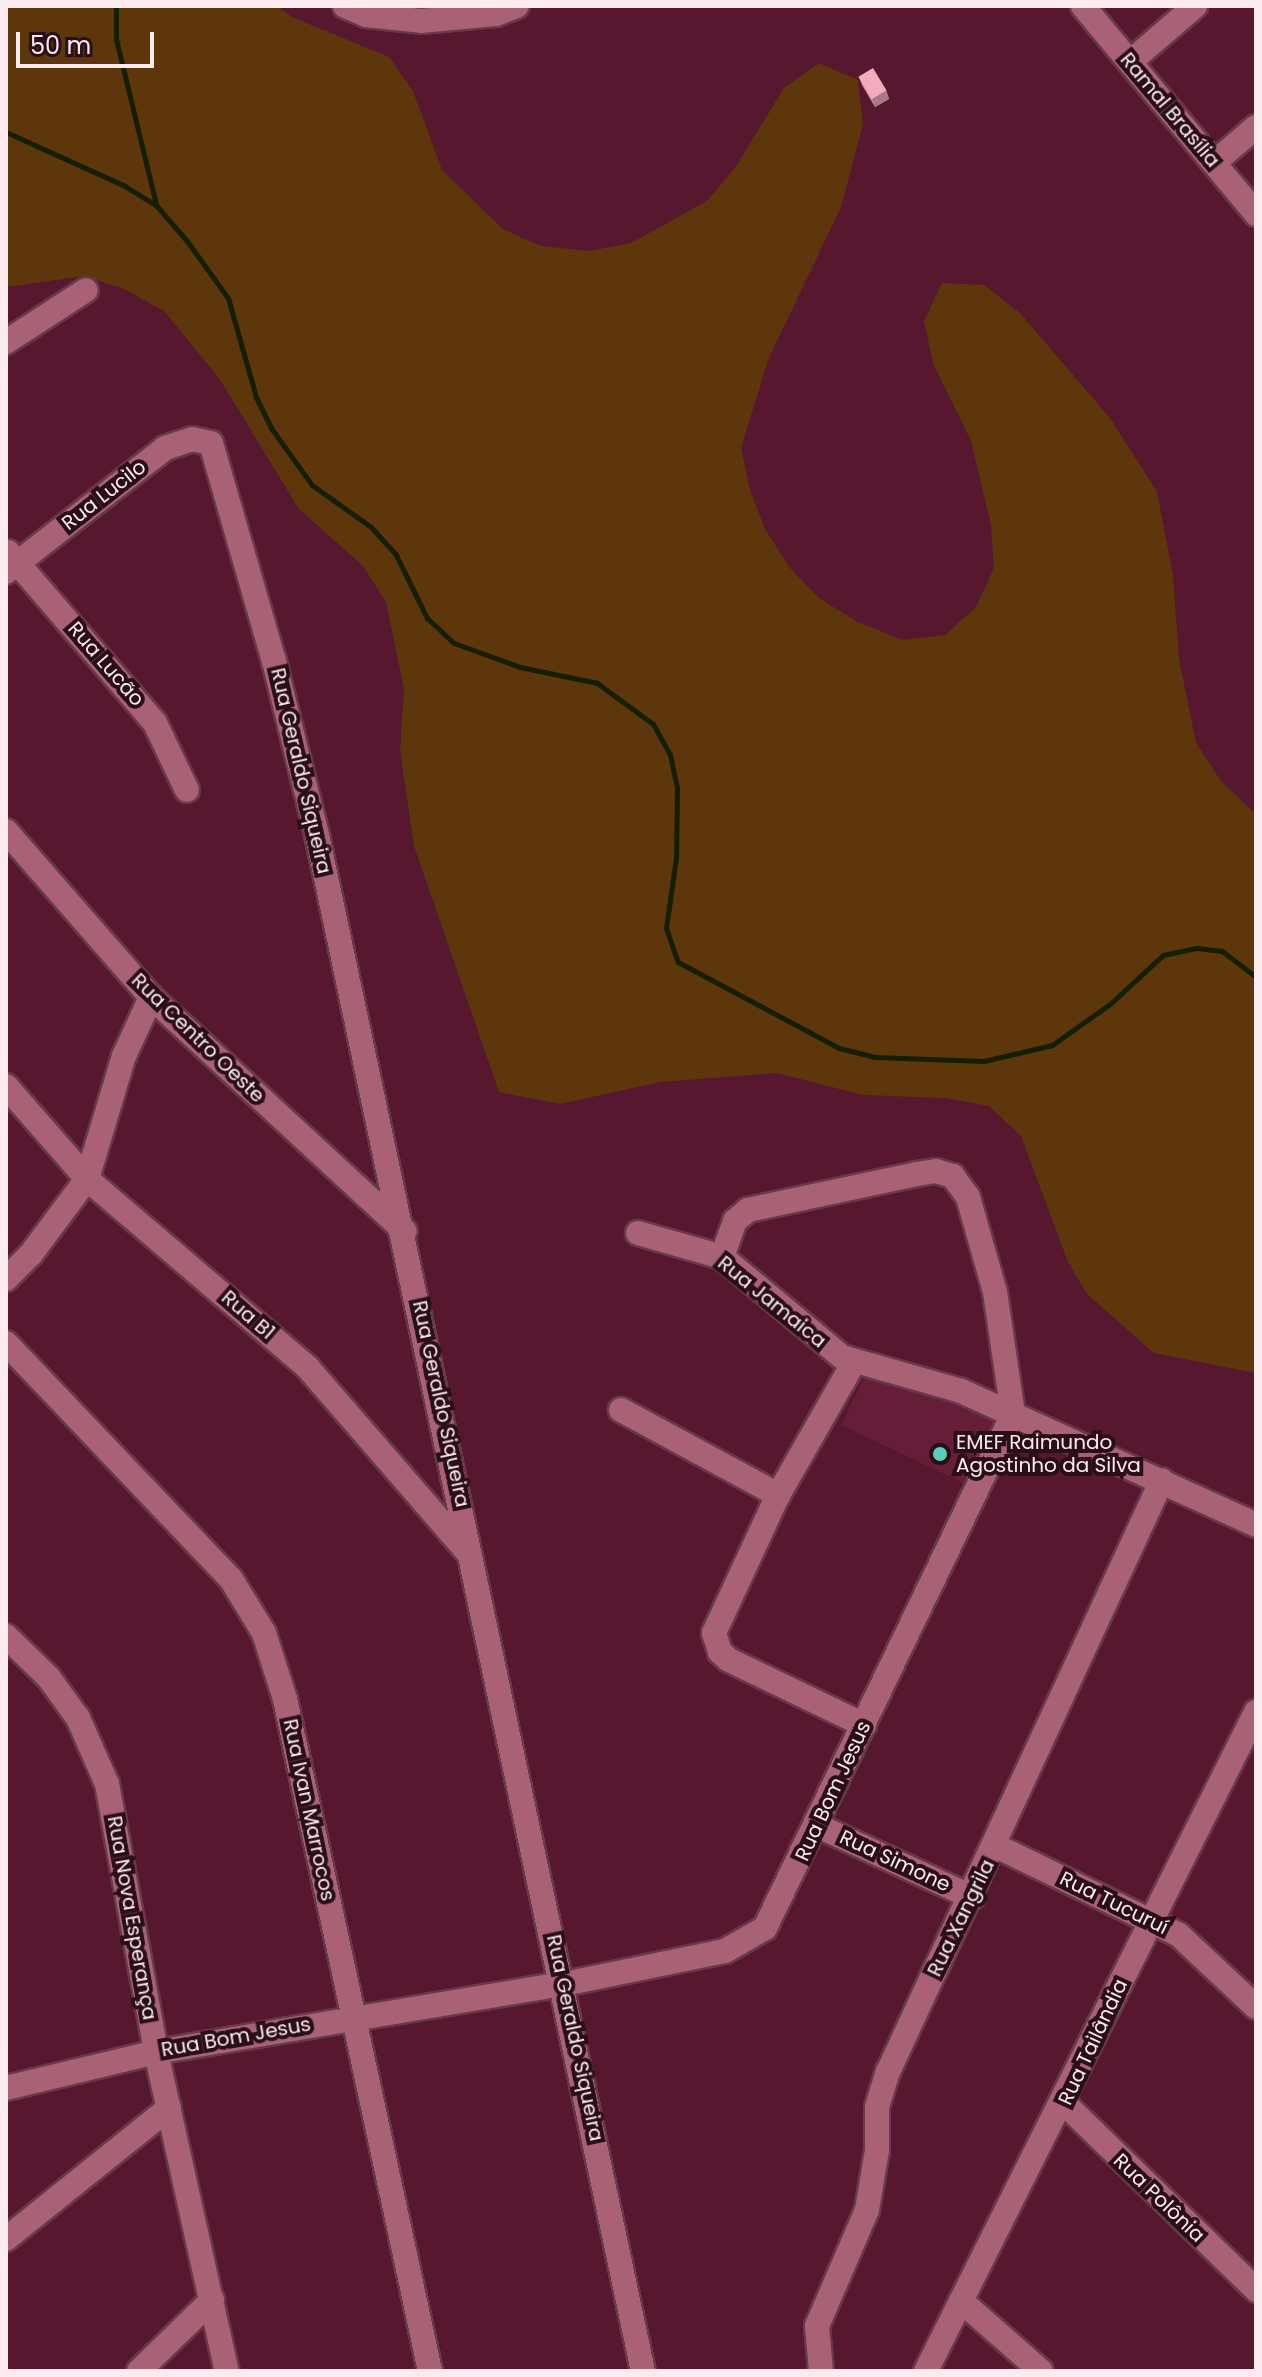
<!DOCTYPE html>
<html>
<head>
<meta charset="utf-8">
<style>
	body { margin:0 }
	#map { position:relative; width:1262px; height:2377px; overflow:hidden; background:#57172e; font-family:Poppins,sans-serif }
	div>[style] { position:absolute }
	.built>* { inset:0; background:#661e38 }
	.green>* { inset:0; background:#5e360c }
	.stream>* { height:5px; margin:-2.5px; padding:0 2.5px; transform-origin:2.5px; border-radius:2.5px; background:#161e00 }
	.roads { filter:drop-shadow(2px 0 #68384b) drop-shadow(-2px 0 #68384b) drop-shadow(0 2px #68384b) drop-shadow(0 -2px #68384b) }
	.minor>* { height:24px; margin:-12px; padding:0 12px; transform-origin:12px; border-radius:12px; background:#a96176 }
	.wall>* { inset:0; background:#d193a3 }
	.shaded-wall>* { inset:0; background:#aa7885 }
	.building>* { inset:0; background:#f3abbe; transform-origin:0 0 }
	.dots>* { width:22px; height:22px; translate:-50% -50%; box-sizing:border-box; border:4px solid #2b0f18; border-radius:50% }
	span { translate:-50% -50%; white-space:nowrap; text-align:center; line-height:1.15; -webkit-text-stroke:8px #2b0f18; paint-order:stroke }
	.street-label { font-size:20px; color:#fbeaee }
	.poi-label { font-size:20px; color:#fbeaee }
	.left { translate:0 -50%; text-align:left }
	.frame { position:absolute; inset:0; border:8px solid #fbeaee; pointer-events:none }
	.scale { position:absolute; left:16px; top:32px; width:138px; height:36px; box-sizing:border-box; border:4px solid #fbeaee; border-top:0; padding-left:10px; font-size:24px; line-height:28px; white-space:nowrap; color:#fbeaee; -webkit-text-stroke:6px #2b0f18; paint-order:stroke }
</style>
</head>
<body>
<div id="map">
	<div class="built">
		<i style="clip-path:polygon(864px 1378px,916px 1385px,997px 1422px,963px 1483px,841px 1425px)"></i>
	</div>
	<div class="green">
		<i style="clip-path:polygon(6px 6px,277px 6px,292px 17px,389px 57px,413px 91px,442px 170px,503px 229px,541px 246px,589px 251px,631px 243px,707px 201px,737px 165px,784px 88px,819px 63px,858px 80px,863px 124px,841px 207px,768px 360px,741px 448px,750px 490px,765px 529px,790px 568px,819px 598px,856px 621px,902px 640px,945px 635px,976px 607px,994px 568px,991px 525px,971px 441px,933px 363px,924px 321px,942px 283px,984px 285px,1020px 313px,1110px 418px,1157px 492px,1173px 575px,1179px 659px,1196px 743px,1221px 781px,1256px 814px,1256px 1373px,1154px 1353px,1087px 1294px,1068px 1262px,1021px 1136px,989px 1106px,946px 1098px,863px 1095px,777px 1073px,660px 1082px,560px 1104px,499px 1092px,414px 846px,400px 751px,404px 689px,386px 602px,363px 566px,299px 509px,219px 378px,164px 311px,124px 289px,85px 276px,6px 287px)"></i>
	</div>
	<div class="stream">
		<i style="left:116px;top:6px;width:33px;rotate:90deg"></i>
		<i style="left:116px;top:39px;width:170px;rotate:76.4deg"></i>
		<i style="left:6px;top:132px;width:131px;rotate:24.4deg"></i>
		<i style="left:125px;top:186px;width:36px;rotate:32deg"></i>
		<i style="left:156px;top:205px;width:48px;rotate:49.3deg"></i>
		<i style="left:187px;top:241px;width:70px;rotate:54.3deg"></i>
		<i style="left:228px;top:298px;width:103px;rotate:74.2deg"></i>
		<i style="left:256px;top:397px;width:34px;rotate:64deg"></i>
		<i style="left:271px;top:428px;width:70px;rotate:54.3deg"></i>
		<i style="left:312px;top:485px;width:72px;rotate:35.4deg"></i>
		<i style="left:371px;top:527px;width:38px;rotate:48deg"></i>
		<i style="left:396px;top:555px;width:70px;rotate:63.8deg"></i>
		<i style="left:427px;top:618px;width:37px;rotate:43deg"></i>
		<i style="left:454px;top:643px;width:70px;rotate:20deg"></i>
		<i style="left:520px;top:667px;width:79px;rotate:11.7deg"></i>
		<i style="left:597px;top:683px;width:69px;rotate:36.2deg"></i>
		<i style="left:653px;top:724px;width:35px;rotate:61deg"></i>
		<i style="left:670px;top:755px;width:34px;rotate:78deg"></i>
		<i style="left:677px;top:788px;width:70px;rotate:90.8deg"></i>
		<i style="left:676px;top:858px;width:71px;rotate:98.1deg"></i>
		<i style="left:666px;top:928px;width:36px;rotate:71deg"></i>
		<i style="left:678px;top:962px;width:183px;rotate:28.1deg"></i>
		<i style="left:839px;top:1048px;width:36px;rotate:14deg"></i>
		<i style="left:874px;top:1057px;width:110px;rotate:2.1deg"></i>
		<i style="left:984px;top:1061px;width:70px;rotate:-13.2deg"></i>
		<i style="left:1052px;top:1045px;width:71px;rotate:-35.3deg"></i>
		<i style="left:1110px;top:1004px;width:72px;rotate:-42.8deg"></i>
		<i style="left:1163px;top:955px;width:35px;rotate:-12deg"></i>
		<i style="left:1197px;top:948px;width:25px;rotate:7deg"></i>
		<i style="left:1222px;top:951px;width:43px;rotate:37.4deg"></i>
	</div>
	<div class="roads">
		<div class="minor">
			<i style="left:345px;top:6px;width:23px;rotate:23deg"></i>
			<i style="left:366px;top:15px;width:55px;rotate:6.2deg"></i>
			<i style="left:421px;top:21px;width:75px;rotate:-5.3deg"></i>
			<i style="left:496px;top:14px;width:22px;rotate:-21deg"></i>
			<i style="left:1083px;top:6px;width:271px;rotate:50.2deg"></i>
			<i style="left:1130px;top:62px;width:86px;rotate:-40.7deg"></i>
			<i style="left:1215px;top:162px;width:54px;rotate:-40.5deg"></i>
			<i style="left:6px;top:342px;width:95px;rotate:-33deg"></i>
			<i style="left:8px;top:552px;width:225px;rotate:49.3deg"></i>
			<i style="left:155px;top:723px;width:74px;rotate:64.5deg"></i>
			<i style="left:6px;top:572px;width:202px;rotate:-37.9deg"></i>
			<i style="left:165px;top:448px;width:28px;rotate:-18deg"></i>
			<i style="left:192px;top:439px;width:19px;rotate:12deg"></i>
			<i style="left:211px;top:443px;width:227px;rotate:73.9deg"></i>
			<i style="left:274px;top:661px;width:179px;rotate:76.1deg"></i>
			<i style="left:317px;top:835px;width:1570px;rotate:78.02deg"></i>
			<i style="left:6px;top:831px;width:220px;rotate:48.9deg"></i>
			<i style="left:151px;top:997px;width:345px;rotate:42.7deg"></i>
			<i style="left:6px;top:1086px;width:123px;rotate:48.9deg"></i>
			<i style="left:87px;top:1179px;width:291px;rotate:40.5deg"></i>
			<i style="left:308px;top:1368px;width:247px;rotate:49.1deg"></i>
			<i style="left:638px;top:1233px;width:87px;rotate:15.9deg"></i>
			<i style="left:722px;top:1257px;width:156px;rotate:39.8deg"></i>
			<i style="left:842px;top:1357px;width:124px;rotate:15.9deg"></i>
			<i style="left:961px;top:1391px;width:324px;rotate:24.4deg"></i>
			<i style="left:6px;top:1279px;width:35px;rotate:-45deg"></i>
			<i style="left:31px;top:1254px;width:94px;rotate:-53.3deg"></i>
			<i style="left:87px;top:1179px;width:128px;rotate:-73.3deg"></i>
			<i style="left:124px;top:1056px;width:65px;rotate:-65.4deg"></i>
			<i style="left:6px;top:1343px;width:326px;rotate:46.4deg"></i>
			<i style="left:231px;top:1579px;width:63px;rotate:58.6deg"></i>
			<i style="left:264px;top:1633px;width:69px;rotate:72.3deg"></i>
			<i style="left:285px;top:1699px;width:687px;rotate:77.82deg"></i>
			<i style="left:854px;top:1362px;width:153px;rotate:119.7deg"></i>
			<i style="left:778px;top:1495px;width:152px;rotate:114.9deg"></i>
			<i style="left:714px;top:1633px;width:20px;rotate:72deg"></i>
			<i style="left:720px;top:1652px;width:12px;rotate:42deg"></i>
			<i style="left:729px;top:1660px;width:150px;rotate:25.7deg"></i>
			<i style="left:621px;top:1410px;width:179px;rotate:28.4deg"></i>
			<i style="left:6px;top:1636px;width:60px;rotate:44.3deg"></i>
			<i style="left:49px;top:1678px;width:49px;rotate:54.1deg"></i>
			<i style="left:78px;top:1718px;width:72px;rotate:66.3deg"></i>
			<i style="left:107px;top:1784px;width:272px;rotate:79.6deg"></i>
			<i style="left:156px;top:2052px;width:327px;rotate:77.5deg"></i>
			<i style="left:818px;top:1826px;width:170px;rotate:24.8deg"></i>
			<i style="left:996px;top:1846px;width:203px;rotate:25.9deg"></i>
			<i style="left:1179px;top:1935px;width:105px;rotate:43.1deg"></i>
			<i style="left:6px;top:2088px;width:154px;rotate:-13.5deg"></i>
			<i style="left:156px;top:2052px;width:414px;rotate:-9.5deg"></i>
			<i style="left:564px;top:1984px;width:164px;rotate:-11.6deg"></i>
			<i style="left:725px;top:1951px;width:46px;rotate:-29.9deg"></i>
			<i style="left:765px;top:1928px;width:571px;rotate:-64.24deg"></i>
			<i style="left:1013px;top:1414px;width:123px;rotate:-98.4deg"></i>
			<i style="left:995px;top:1292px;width:99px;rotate:-105.9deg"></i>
			<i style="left:968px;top:1197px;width:26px;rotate:-126deg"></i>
			<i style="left:953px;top:1176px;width:18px;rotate:-164deg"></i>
			<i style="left:936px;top:1171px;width:19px;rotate:171deg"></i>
			<i style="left:917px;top:1174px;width:173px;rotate:168deg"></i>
			<i style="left:748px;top:1210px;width:17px;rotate:140deg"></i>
			<i style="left:735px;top:1221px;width:38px;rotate:110deg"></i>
			<i style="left:1064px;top:2103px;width:268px;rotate:44.2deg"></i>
			<i style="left:6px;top:2239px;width:209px;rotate:-38.8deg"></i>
			<i style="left:961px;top:2301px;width:106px;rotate:41.2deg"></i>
			<i style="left:139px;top:2371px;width:102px;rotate:-44.2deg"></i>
			<i style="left:821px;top:2371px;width:45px;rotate:-95.1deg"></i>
			<i style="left:817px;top:2326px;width:126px;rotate:-66.7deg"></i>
			<i style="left:867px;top:2210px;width:61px;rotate:-80.5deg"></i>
			<i style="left:877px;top:2150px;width:43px;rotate:-90deg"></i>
			<i style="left:877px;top:2107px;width:37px;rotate:-73deg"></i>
			<i style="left:888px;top:2072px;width:652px;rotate:-65.16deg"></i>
			<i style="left:926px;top:2371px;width:737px;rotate:-63.4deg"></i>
		</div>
	</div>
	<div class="wall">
		<i style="clip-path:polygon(859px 77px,886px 90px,889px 99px,875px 107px,862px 85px)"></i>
	</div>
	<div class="shaded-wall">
		<i style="clip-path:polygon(886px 90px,889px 99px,875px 107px,872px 99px)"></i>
	</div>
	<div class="building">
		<i style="left:873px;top:68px;width:26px;height:17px;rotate:59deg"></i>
	</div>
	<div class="dots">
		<i style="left:940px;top:1454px;background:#5acebc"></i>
	</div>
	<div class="street-label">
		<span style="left:1170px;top:110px;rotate:50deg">Ramal Brasília</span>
		<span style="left:104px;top:495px;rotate:-38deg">Rua Lucilo</span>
		<span style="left:106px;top:664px;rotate:49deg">Rua Lucão</span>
		<span style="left:301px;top:771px;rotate:77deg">Rua Geraldo Siqueira</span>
		<span style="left:198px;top:1038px;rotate:44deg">Rua Centro Oeste</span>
		<span style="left:772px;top:1302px;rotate:39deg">Rua Jamaica</span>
		<span style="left:248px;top:1315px;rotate:41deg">Rua B1</span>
		<span style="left:441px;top:1404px;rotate:78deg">Rua Geraldo Siqueira</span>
		<span style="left:833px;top:1791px;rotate:-65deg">Rua Bom Jesus</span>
		<span style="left:309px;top:1810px;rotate:78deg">Rua Ivan Marrocos</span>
		<span style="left:895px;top:1861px;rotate:25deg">Rua Simone</span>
		<span style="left:1114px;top:1903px;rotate:26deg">Rua Tucuruí</span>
		<span style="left:132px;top:1918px;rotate:80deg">Rua Nova Esperança</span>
		<span style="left:961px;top:1918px;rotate:-64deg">Rua Xangrila</span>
		<span style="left:236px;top:2037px;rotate:-10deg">Rua Bom Jesus</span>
		<span style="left:575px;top:2038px;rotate:78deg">Rua Geraldo Siqueira</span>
		<span style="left:1093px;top:2042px;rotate:-65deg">Rua Tailândia</span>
		<span style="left:1159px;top:2198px;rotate:44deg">Rua Polônia</span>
	</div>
	<div class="poi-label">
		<span class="left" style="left:956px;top:1454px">EMEF Raimundo<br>Agostinho da Silva</span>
	</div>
	<div class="frame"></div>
	<div class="scale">50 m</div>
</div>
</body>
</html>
